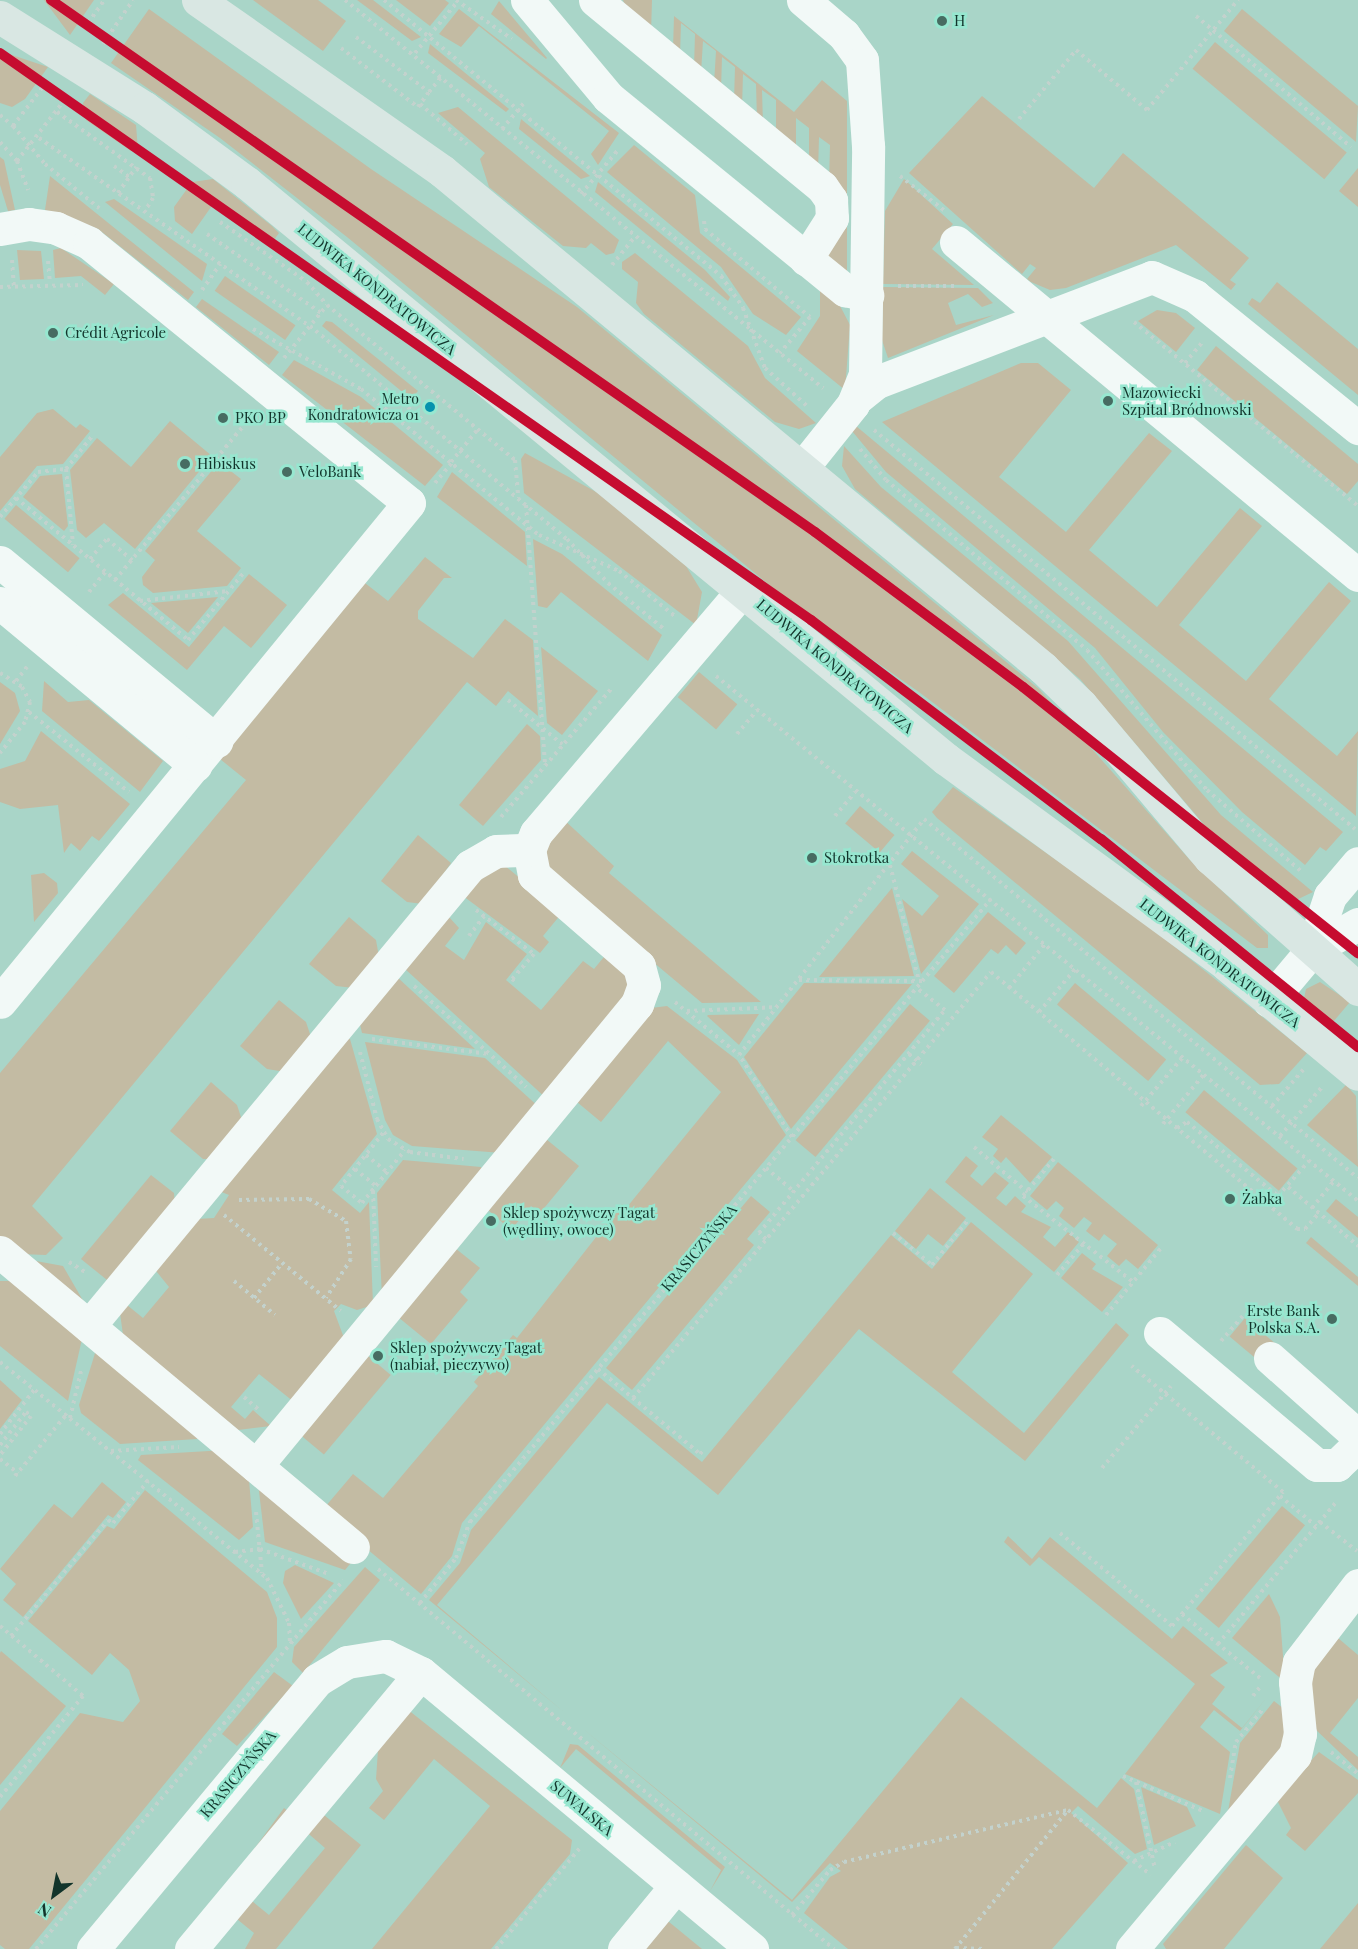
<!DOCTYPE html>
<html>
<head>
<meta charset="utf-8">
<style>
	body { margin:0 }
	#map { position:relative; width:1358px; height:1949px; overflow:hidden; background:#a9d5c8; font-family:"Playfair Display",serif }
	div>[style] { position:absolute }
	.green>* { inset:0; background:#c3bba3; transform-origin:0 0 }
	.path>* { height:4px; margin-top:-2px; transform-origin:0; background:repeating-linear-gradient(90deg,#c3d2cd 0 3px,transparent 0 7.5px) }
	.minor>* { height:33px; margin:-16.5px; padding:0 16.5px; transform-origin:16.5px; border-radius:16.5px; background:#f2f9f7 }
	.major>* { height:33px; margin:-16.5px; padding:0 16.5px; transform-origin:16.5px; border-radius:16.5px; background:#d9e7e3 }
	.metro-1>* { height:10px; margin:-5px; padding:0 5px; transform-origin:5px; border-radius:5px; background:#c60c30 }
	.dots>* { width:16px; height:16px; translate:-50% -50%; box-sizing:border-box; border:3px solid #97e7d0; border-radius:50% }
	span { translate:-50% -50%; white-space:nowrap; text-align:center; line-height:1.15; -webkit-text-stroke:5px #97e7d0; paint-order:stroke }
	.bus-label { font-size:14px; color:#12342b }
	.right { translate:-100% -50%; text-align:right }
	.poi-label { font-size:15px; color:#12342b }
	.left { translate:0 -50%; text-align:left }
	.street-label { font-size:15px; color:#12342b }
	.north { position:absolute; left:24px; top:1865px; width:60px; height:60px; -webkit-text-stroke:4px #97e7d0; paint-order:stroke; rotate:212deg; font-size:16px; font-weight:700; line-height:24px; text-align:center; color:#12342b }
	.north::after { content:''; display:block; margin:auto; width:21px; height:27px; background:#12342b; clip-path:polygon(50% 0,100% 100%,50% 72%,0 100%) }
</style>
</head>
<body>
<div id="map">
	<div class="green">
		<i style="clip-path:polygon(44px 0,94px 0,70px 35px)"></i>
		<i style="clip-path:polygon(253px 0,318px 0,346px 21px,323px 51px)"></i>
		<i style="clip-path:polygon(357px 0,373px 0,421px 37px,412px 41px)"></i>
		<i style="clip-path:polygon(396px 0,445px 0,449px 3px,430px 26px)"></i>
		<i style="clip-path:polygon(623px 0,652px 0,651px 32px,625px 5px)"></i>
		<i style="clip-path:polygon(654px 0,794px 112px,822px 80px,847px 101px,847px 276px,827px 256px,837px 241px,838px 190px,829px 182px,830px 145px,819px 137px,818px 172px,809px 164px,809px 128px,796px 118px,796px 153px,776px 137px,776px 100px,762px 90px,763px 125px,757px 120px,756px 84px,743px 74px,742px 108px,734px 101px,735px 67px,722px 57px,721px 90px,714px 84px,716px 51px,703px 41px,701px 73px,694px 67px,695px 34px,681px 23px,680px 56px,673px 49px,674px 16px)"></i>
		<i style="clip-path:polygon(499px 1px,547px 58px,546px 59px,491px 14px)"></i>
		<i style="clip-path:polygon(149px 9px,371px 169px,577px 307px,1039px 689px,1190px 860px,1268px 935px,1268px 948px,1257px 948px,919px 692px,790px 602px,347px 237px,220px 138px,111px 63px)"></i>
		<i style="clip-path:polygon(459px 9px,619px 133px,598px 165px,591px 154px,609px 131px,479px 26px,461px 47px,439px 34px)"></i>
		<i style="clip-path:polygon(1242px 9px,1358px 106px,1356px 142px,1224px 31px)"></i>
		<i style="left:1215px;top:42px;width:172px;height:35px;rotate:40deg"></i>
		<i style="clip-path:polygon(430px 44px,509px 109px,506px 112px,428px 53px)"></i>
		<i style="clip-path:polygon(0 51px,48px 67px,25px 99px,12px 107px,0 103px)"></i>
		<i style="clip-path:polygon(90px 94px,136px 125px,138px 150px,131px 151px,86px 120px,83px 103px)"></i>
		<i style="clip-path:polygon(982px 96px,1094px 188px,1123px 153px,1249px 258px,1230px 280px,1236px 284px,1231px 290px,1176px 245px,1066px 288px,1050px 290px,1031px 282px,1027px 279px,1036px 268px,1030px 264px,1022px 274px,909px 173px)"></i>
		<i style="clip-path:polygon(458px 107px,619px 240px,614px 253px,606px 255px,591px 243px,586px 248px,563px 246px,489px 187px,480px 159px,485px 153px,438px 113px)"></i>
		<i style="clip-path:polygon(521px 119px,590px 176px,581px 179px,519px 129px)"></i>
		<i style="clip-path:polygon(634px 145px,695px 195px,700px 233px,801px 317px,786px 335px,753px 314px,721px 267px,607px 172px)"></i>
		<i style="clip-path:polygon(0 157px,4px 160px,15px 210px,8px 211px,0 185px)"></i>
		<i style="clip-path:polygon(1358px 168px,1358px 207px,1339px 191px)"></i>
		<i style="clip-path:polygon(50px 176px,194px 292px,188px 300px,98px 229px,45px 210px)"></i>
		<i style="clip-path:polygon(213px 179px,272px 226px,279px 233px,274px 240px,216px 200px,192px 234px,175px 221px,174px 207px,192px 182px)"></i>
		<i style="clip-path:polygon(904px 179px,953px 224px,932px 249px,974px 285px,883px 284px,885px 211px)"></i>
		<i style="clip-path:polygon(598px 182px,705px 270px,730px 297px,728px 301px,595px 192px)"></i>
		<i style="clip-path:polygon(114px 199px,207px 264px,202px 281px,105px 202px)"></i>
		<i style="clip-path:polygon(61px 248px,114px 284px,105px 295px,81px 276px,55px 278px,53px 250px)"></i>
		<i style="clip-path:polygon(17px 250px,41px 251px,44px 279px,20px 280px)"></i>
		<i style="clip-path:polygon(635px 253px,748px 346px,765px 378px,816px 423px,799px 429px,775px 422px,644px 314px,636px 303px,638px 282px,622px 269px,622px 262px)"></i>
		<i style="left:225px;top:276px;width:86px;height:18px;rotate:35deg"></i>
		<i style="clip-path:polygon(1277px 282px,1358px 349px,1358px 395px,1248px 304px,1252px 298px,1260px 303px)"></i>
		<i style="clip-path:polygon(883px 287px,978px 288px,993px 303px,982px 307px,968px 294px,948px 303px,956px 325px,994px 315px,888px 358px,882px 340px)"></i>
		<i style="clip-path:polygon(820px 288px,837px 300px,850px 325px,845px 390px,797px 351px,820px 316px)"></i>
		<i style="clip-path:polygon(202px 299px,279px 352px,269px 365px,196px 307px)"></i>
		<i style="clip-path:polygon(1157px 310px,1176px 313px,1195px 328px,1176px 352px,1138px 321px)"></i>
		<i style="clip-path:polygon(326px 321px,332px 322px,418px 391px,411px 399px,322px 326px)"></i>
		<i style="clip-path:polygon(1216px 346px,1358px 464px,1358px 481px,1347px 494px,1197px 370px)"></i>
		<i style="clip-path:polygon(294px 360px,361px 397px,443px 465px,425px 486px,282px 375px)"></i>
		<i style="clip-path:polygon(1021px 363px,1038px 363px,1071px 390px,999px 477px,1066px 532px,1149px 433px,1172px 451px,1089px 550px,1157px 607px,1240px 508px,1262px 526px,1179px 625px,1246px 681px,1329px 582px,1351px 601px,1269px 699px,1337px 756px,1358px 731px,1356px 816px,882px 422px)"></i>
		<i style="clip-path:polygon(53px 409px,76px 428px,80px 424px,90px 431px,63px 464px,37px 466px,0 511px,0 457px,37px 413px)"></i>
		<i style="clip-path:polygon(170px 421px,212px 456px,135px 549px,104px 523px,86px 538px,77px 530px,70px 470px,97px 438px,131px 467px)"></i>
		<i style="clip-path:polygon(856px 426px,1343px 832px,1326px 851px,1320px 847px,1305px 865px,1242px 812px,1163px 732px,1095px 648px,886px 472px,852px 431px)"></i>
		<i style="clip-path:polygon(844px 446px,881px 487px,1068px 641px,1221px 815px,1313px 892px,1292px 902px,1278px 899px,1231px 856px,1080px 679px,855px 489px,842px 466px)"></i>
		<i style="clip-path:polygon(525px 453px,598px 493px,686px 566px,702px 592px,696px 625px,524px 493px,521px 459px)"></i>
		<i style="clip-path:polygon(219px 462px,241px 479px,197px 531px,241px 568px,227px 586px,153px 593px,143px 585px,142px 577px,155px 560px,145px 551px)"></i>
		<i style="clip-path:polygon(452px 472px,525px 532px,527px 566px,437px 497px)"></i>
		<i style="clip-path:polygon(62px 474px,68px 526px,64px 531px,23px 497px,40px 476px)"></i>
		<i style="left:16px;top:505px;width:83px;height:18px;rotate:40deg"></i>
		<i style="clip-path:polygon(533px 539px,562px 554px,662px 635px,648px 661px,561px 592px,547px 608px,538px 606px)"></i>
		<i style="clip-path:polygon(425px 557px,452px 578px,444px 578px,418px 611px,418px 619px,473px 658px,505px 619px,533px 640px,538px 716px,508px 691px,496px 706px,467px 682px,32px 1206px,63px 1238px,46px 1255px,20px 1254px,0 1241px,0 1073px,246px 780px,220px 759px,365px 583px,388px 601px)"></i>
		<i style="clip-path:polygon(249px 574px,287px 605px,251px 648px,224px 626px,187px 670px,108px 605px,123px 593px,189px 647px)"></i>
		<i style="clip-path:polygon(218px 597px,188px 633px,151px 603px)"></i>
		<i style="clip-path:polygon(541px 647px,598px 691px,562px 735px,547px 723px)"></i>
		<i style="left:699px;top:672px;width:50px;height:33px;rotate:40deg"></i>
		<i style="clip-path:polygon(44px 681px,68px 702px,89px 700px,163px 761px,140px 792px,42px 711px)"></i>
		<i style="clip-path:polygon(0 682px,15px 693px,20px 711px,0 744px)"></i>
		<i style="clip-path:polygon(527px 724px,540px 736px,541px 760px,483px 826px,459px 805px)"></i>
		<i style="clip-path:polygon(41px 731px,130px 804px,99px 841px,92px 836px,80px 851px,71px 843px,64px 853px,58px 805px,20px 809px,0 802px,0 769px,25px 761px)"></i>
		<i style="clip-path:polygon(953px 787px,1144px 922px,1307px 1053px,1279px 1084px,1260px 1085px,937px 818px,932px 812px)"></i>
		<i style="left:860px;top:806px;width:45px;height:23px;rotate:40deg"></i>
		<i style="clip-path:polygon(562px 818px,614px 866px,609px 873px,761px 1002px,702px 1003px,554px 879px,544px 853px)"></i>
		<i style="clip-path:polygon(418px 835px,451px 863px,423px 904px,407px 902px,381px 881px)"></i>
		<i style="clip-path:polygon(912px 851px,979px 904px,921px 974px,902px 899px,922px 916px,939px 896px,901px 864px)"></i>
		<i style="clip-path:polygon(504px 865px,562px 913px,543px 936px,549px 942px,540px 953px,463px 896px,474px 876px)"></i>
		<i style="clip-path:polygon(44px 873px,57px 883px,58px 893px,34px 922px,31px 875px)"></i>
		<i style="clip-path:polygon(892px 888px,914px 976px,819px 977px,864px 922px)"></i>
		<i style="clip-path:polygon(988px 912px,1026px 943px,1016px 955px,1006px 945px,998px 954px,991px 949px,954px 993px,934px 976px)"></i>
		<i style="clip-path:polygon(349px 917px,376px 940px,379px 957px,354px 988px,336px 986px,309px 964px)"></i>
		<i style="clip-path:polygon(449px 917px,459px 928px,445px 946px,464px 960px,486px 922px,527px 954px,506px 980px,541px 1010px,583px 961px,594px 969px,608px 952px,620px 962px,631px 991px,547px 1099px,404px 968px)"></i>
		<i style="clip-path:polygon(396px 976px,475px 1049px,362px 1033px,358px 1016px)"></i>
		<i style="clip-path:polygon(1320px 982px,1350px 1002px,1328px 1028px,1303px 1003px,1306px 989px)"></i>
		<i style="clip-path:polygon(804px 983px,912px 984px,791px 1129px,744px 1057px)"></i>
		<i style="left:1075px;top:983px;width:119px;height:28px;rotate:40deg"></i>
		<i style="clip-path:polygon(279px 1000px,306px 1022px,312px 1040px,286px 1072px,267px 1069px,240px 1046px)"></i>
		<i style="left:910px;top:1004px;width:26px;height:178px;rotate:40deg"></i>
		<i style="clip-path:polygon(667px 1006px,737px 1060px,786px 1135px,462px 1523px,452px 1556px,421px 1594px,325px 1514px,325px 1507px,353px 1474px,383px 1498px,478px 1386px,474px 1382px,513px 1335px,517px 1338px,622px 1204px,627px 1207px,721px 1092px,668px 1041px,601px 1122px,577px 1102px,651px 1008px)"></i>
		<i style="clip-path:polygon(759px 1014px,739px 1045px,707px 1016px,708px 1015px)"></i>
		<i style="clip-path:polygon(342px 1036px,350px 1039px,377px 1134px,332px 1190px,360px 1213px,369px 1202px,373px 1305px,357px 1310px,341px 1304px,334px 1311px,344px 1338px,294px 1402px,259px 1374px,231px 1407px,245px 1419px,253px 1410px,271px 1426px,238px 1430px,123px 1335px,120px 1313px,127px 1305px,143px 1318px,169px 1287px,152px 1266px,197px 1219px,214px 1218px,229px 1195px,219px 1191px)"></i>
		<i style="clip-path:polygon(365px 1042px,485px 1058px,540px 1108px,502px 1153px,412px 1146px,393px 1135px,385px 1120px)"></i>
		<i style="clip-path:polygon(211px 1082px,237px 1105px,243px 1123px,214px 1159px,203px 1159px,170px 1131px)"></i>
		<i style="clip-path:polygon(1346px 1085px,1356px 1096px,1358px 1167px,1307px 1125px)"></i>
		<i style="left:1204px;top:1090px;width:122px;height:29px;rotate:40deg"></i>
		<i style="clip-path:polygon(1001px 1115px,1052px 1157px,1030px 1183px,1006px 1157px,1001px 1163px,993px 1156px,998px 1149px,982px 1137px)"></i>
		<i style="clip-path:polygon(546px 1139px,579px 1166px,540px 1213px,531px 1206px,511px 1230px,487px 1209px)"></i>
		<i style="clip-path:polygon(966px 1156px,978px 1166px,970px 1176px,982px 1186px,995px 1172px,1009px 1183px,996px 1198px,1006px 1206px,1015px 1196px,1026px 1206px,1021px 1212px,1051px 1227px,1043px 1237px,1055px 1247px,1068px 1232px,1079px 1242px,1054px 1272px,945px 1182px)"></i>
		<i style="clip-path:polygon(403px 1160px,481px 1167px,484px 1174px,382px 1297px,377px 1193px)"></i>
		<i style="clip-path:polygon(1058px 1162px,1158px 1245px,1138px 1269px,1126px 1259px,1119px 1266px,1107px 1256px,1117px 1244px,1104px 1234px,1099px 1241px,1086px 1231px,1092px 1223px,1084px 1217px,1074px 1228px,1059px 1216px,1064px 1208px,1056px 1201px,1047px 1210px,1030px 1196px)"></i>
		<i style="clip-path:polygon(151px 1175px,174px 1193px,175px 1206px,107px 1280px,81px 1259px)"></i>
		<i style="clip-path:polygon(930px 1188px,966px 1218px,943px 1246px,928px 1234px,916px 1249px,895px 1231px)"></i>
		<i style="clip-path:polygon(751px 1196px,770px 1212px,747px 1239px,754px 1245px,632px 1390px,606px 1368px)"></i>
		<i style="clip-path:polygon(1336px 1199px,1358px 1217px,1358px 1238px,1326px 1211px)"></i>
		<i style="clip-path:polygon(971px 1222px,1033px 1274px,952px 1372px,1024px 1433px,1116px 1323px,1129px 1335px,1025px 1461px,859px 1329px,718px 1495px,607px 1403px,437px 1605px,565px 1713px,429px 1600px,460px 1563px,471px 1530px,599px 1377px,702px 1462px,891px 1235px,932px 1269px)"></i>
		<i style="clip-path:polygon(1311px 1237px,1358px 1277px,1358px 1286px,1306px 1243px)"></i>
		<i style="clip-path:polygon(455px 1248px,480px 1268px,460px 1292px,468px 1300px,431px 1344px,398px 1317px)"></i>
		<i style="clip-path:polygon(1082px 1253px,1096px 1264px,1092px 1269px,1123px 1287px,1102px 1312px,1061px 1278px)"></i>
		<i style="clip-path:polygon(36px 1261px,63px 1266px,85px 1304px)"></i>
		<i style="clip-path:polygon(0 1281px,18px 1281px,82px 1339px,68px 1401px,0 1346px)"></i>
		<i style="left:1245px;top:1318px;width:42px;height:24px;rotate:40deg"></i>
		<i style="clip-path:polygon(96px 1350px,199px 1437px,197px 1439px,120px 1444px,81px 1413px,79px 1405px)"></i>
		<i style="left:367px;top:1355px;width:31px;height:104px;rotate:40deg"></i>
		<i style="clip-path:polygon(0 1380px,22px 1400px,0 1429px)"></i>
		<i style="clip-path:polygon(226px 1450px,248px 1468px,253px 1527px,239px 1540px,138px 1460px,141px 1455px)"></i>
		<i style="clip-path:polygon(102px 1482px,126px 1502px,113px 1518px,108px 1515px,23px 1617px,3px 1600px,16px 1584px,0 1569px,54px 1504px,72px 1518px)"></i>
		<i style="clip-path:polygon(258px 1483px,355px 1558px,345px 1570px,265px 1542px)"></i>
		<i style="clip-path:polygon(145px 1490px,267px 1592px,277px 1618px,277px 1647px,29px 1949px,5px 1949px,0 1945px,0 1811px,80px 1713px,123px 1722px,140px 1701px,129px 1670px,110px 1653px,92px 1675px,28px 1621px,107px 1526px,114px 1529px)"></i>
		<i style="left:1282px;top:1506px;width:30px;height:134px;rotate:40deg"></i>
		<i style="clip-path:polygon(1008px 1536px,1032px 1559px,1050px 1537px,1172px 1639px,1183px 1626px,1228px 1663px,1210px 1675px,1225px 1687px,1212px 1704px,1242px 1728px,1268px 1696px,1240px 1731px,1214px 1710px,1200px 1727px,1230px 1752px,1220px 1814px,1125px 1774px,1195px 1684px,1039px 1557px,1030px 1566px,1004px 1542px)"></i>
		<i style="clip-path:polygon(295px 1565px,334px 1583px,301px 1619px,283px 1583px,285px 1571px)"></i>
		<i style="clip-path:polygon(365px 1567px,380px 1580px,303px 1673px,292px 1662px,294px 1647px)"></i>
		<i style="clip-path:polygon(1269px 1594px,1280px 1617px,1285px 1682px,1232px 1638px)"></i>
		<i style="clip-path:polygon(1338px 1638px,1358px 1655px,1358px 1698px,1330px 1733px,1358px 1757px,1358px 1770px,1314px 1728px,1309px 1674px)"></i>
		<i style="clip-path:polygon(1px 1651px,66px 1706px,0 1785px,0 1653px)"></i>
		<i style="clip-path:polygon(274px 1672px,293px 1686px,237px 1746px,222px 1734px)"></i>
		<i style="clip-path:polygon(961px 1697px,1097px 1808px,1121px 1778px,1134px 1789px,1147px 1849px,1135px 1854px,1078px 1806px,1071px 1813px,1128px 1863px,1052px 1949px,848px 1949px,804px 1913px,830px 1877px,841px 1871px,830px 1863px,792px 1902px,582px 1728px,792px 1900px)"></i>
		<i style="clip-path:polygon(1274px 1701px,1288px 1712px,1290px 1738px,1227px 1817px,1240px 1743px)"></i>
		<i style="clip-path:polygon(407px 1709px,572px 1840px,570px 1854px,491px 1949px,372px 1949px,490px 1806px,434px 1759px,384px 1820px,369px 1808px,383px 1791px,376px 1779px,378px 1750px)"></i>
		<i style="clip-path:polygon(570px 1744px,578px 1745px,725px 1867px,710px 1891px,721px 1870px,576px 1749px,560px 1768px)"></i>
		<i style="clip-path:polygon(1319px 1752px,1358px 1780px,1358px 1793px,1305px 1851px,1286px 1835px,1291px 1828px,1276px 1798px)"></i>
		<i style="clip-path:polygon(1141px 1787px,1187px 1807px,1196px 1826px,1154px 1845px)"></i>
		<i style="left:284px;top:1808px;width:9px;height:127px;rotate:36deg"></i>
		<i style="clip-path:polygon(319px 1811px,361px 1845px,276px 1949px,245px 1949px,254px 1933px,232px 1915px,247px 1897px,269px 1915px,325px 1848px,303px 1829px)"></i>
		<i style="clip-path:polygon(1246px 1845px,1283px 1878px,1224px 1949px,1166px 1949px,1163px 1944px)"></i>
		<i style="clip-path:polygon(1358px 1903px,1358px 1949px,1320px 1949px)"></i>
		<i style="clip-path:polygon(663px 1917px,702px 1949px,637px 1949px)"></i>
	</div>
	<div class="path">
		<i style="left:345px;top:0;width:616px;rotate:39.07deg"></i>
		<i style="left:384px;top:0;width:436px;rotate:39.3deg"></i>
		<i style="left:721px;top:276px;width:39px;rotate:55deg"></i>
		<i style="left:743px;top:308px;width:64px;rotate:69.9deg"></i>
		<i style="left:765px;top:368px;width:57px;rotate:42.1deg"></i>
		<i style="left:456px;top:0;width:68px;rotate:34.9deg"></i>
		<i style="left:1196px;top:16px;width:203px;rotate:40.2deg"></i>
		<i style="left:84px;top:29px;width:35px;rotate:-55deg"></i>
		<i style="left:356px;top:37px;width:91px;rotate:37deg"></i>
		<i style="left:429px;top:92px;width:22px;rotate:-51deg"></i>
		<i style="left:103px;top:44px;width:53px;rotate:-55.7deg"></i>
		<i style="left:341px;top:48px;width:97px;rotate:37.5deg"></i>
		<i style="left:418px;top:107px;width:19px;rotate:-54deg"></i>
		<i style="left:415px;top:53px;width:67px;rotate:-50.4deg"></i>
		<i style="left:420px;top:104px;width:62px;rotate:40.4deg"></i>
		<i style="left:57px;top:112px;width:114px;rotate:35.4deg"></i>
		<i style="left:150px;top:178px;width:20px;rotate:81deg"></i>
		<i style="left:153px;top:198px;width:15px;rotate:122deg"></i>
		<i style="left:0;top:115px;width:17px;rotate:40deg"></i>
		<i style="left:13px;top:126px;width:53px;rotate:-52.7deg"></i>
		<i style="left:1019px;top:119px;width:89px;rotate:-50.4deg"></i>
		<i style="left:1076px;top:50px;width:93px;rotate:40.2deg"></i>
		<i style="left:1147px;top:110px;width:143px;rotate:-50.4deg"></i>
		<i style="left:13px;top:126px;width:50px;rotate:49.9deg"></i>
		<i style="left:45px;top:164px;width:70px;rotate:39.2deg"></i>
		<i style="left:502px;top:129px;width:34px;rotate:-50deg"></i>
		<i style="left:39px;top:138px;width:330px;rotate:34.8deg"></i>
		<i style="left:310px;top:326px;width:334px;rotate:39.7deg"></i>
		<i style="left:567px;top:539px;width:60px;rotate:47deg"></i>
		<i style="left:608px;top:583px;width:72px;rotate:39.4deg"></i>
		<i style="left:0;top:142px;width:25px;rotate:48deg"></i>
		<i style="left:17px;top:161px;width:31px;rotate:69deg"></i>
		<i style="left:17px;top:161px;width:80px;rotate:-52.1deg"></i>
		<i style="left:114px;top:166px;width:19px;rotate:36deg"></i>
		<i style="left:900px;top:176px;width:57px;rotate:37.9deg"></i>
		<i style="left:118px;top:193px;width:32px;rotate:-55deg"></i>
		<i style="left:581px;top:194px;width:57px;rotate:-49.9deg"></i>
		<i style="left:704px;top:221px;width:8px;rotate:83deg"></i>
		<i style="left:705px;top:229px;width:137px;rotate:40deg"></i>
		<i style="left:810px;top:317px;width:47px;rotate:129.8deg"></i>
		<i style="left:220px;top:222px;width:106px;rotate:34.6deg"></i>
		<i style="left:307px;top:282px;width:30px;rotate:49deg"></i>
		<i style="left:207px;top:234px;width:139px;rotate:34.7deg"></i>
		<i style="left:12px;top:260px;width:26px;rotate:86deg"></i>
		<i style="left:48px;top:261px;width:22px;rotate:85deg"></i>
		<i style="left:612px;top:265px;width:35px;rotate:-51deg"></i>
		<i style="left:898px;top:286px;width:56px"></i>
		<i style="left:0;top:287px;width:83px;rotate:-1.4deg"></i>
		<i style="left:202px;top:290px;width:32px;rotate:-55deg"></i>
		<i style="left:1134px;top:322px;width:290px;rotate:39.4deg"></i>
		<i style="left:253px;top:329px;width:124px;rotate:29.1deg"></i>
		<i style="left:361px;top:389px;width:230px;rotate:39.4deg"></i>
		<i style="left:539px;top:535px;width:88px;rotate:24.2deg"></i>
		<i style="left:619px;top:571px;width:73px;rotate:38.9deg"></i>
		<i style="left:284px;top:358px;width:68px;rotate:-50.9deg"></i>
		<i style="left:327px;top:305px;width:244px;rotate:39.5deg"></i>
		<i style="left:515px;top:460px;width:38px;rotate:85deg"></i>
		<i style="left:1185px;top:363px;width:26px;rotate:-50deg"></i>
		<i style="left:874px;top:430px;width:625px;rotate:39.68deg"></i>
		<i style="left:860px;top:449px;width:40px;rotate:50deg"></i>
		<i style="left:886px;top:480px;width:263px;rotate:40.2deg"></i>
		<i style="left:1087px;top:650px;width:184px;rotate:49.4deg"></i>
		<i style="left:1207px;top:790px;width:127px;rotate:40.8deg"></i>
		<i style="left:451px;top:462px;width:43px;rotate:-50.7deg"></i>
		<i style="left:66px;top:469px;width:76px;rotate:84.7deg"></i>
		<i style="left:435px;top:483px;width:26px;rotate:-50deg"></i>
		<i style="left:16px;top:498px;width:223px;rotate:39.5deg"></i>
		<i style="left:188px;top:640px;width:89px;rotate:-50.4deg"></i>
		<i style="left:526px;top:505px;width:259px;rotate:85.8deg"></i>
		<i style="left:0;top:517px;width:59px;rotate:-49.8deg"></i>
		<i style="left:38px;top:472px;width:28px;rotate:-6deg"></i>
		<i style="left:66px;top:469px;width:43px;rotate:-51.5deg"></i>
		<i style="left:90px;top:559px;width:26px;rotate:-50deg"></i>
		<i style="left:107px;top:539px;width:33px;rotate:40deg"></i>
		<i style="left:115px;top:580px;width:212px;rotate:-50.2deg"></i>
		<i style="left:89px;top:592px;width:26px;rotate:-51deg"></i>
		<i style="left:140px;top:601px;width:89px;rotate:-6.5deg"></i>
		<i style="left:0;top:673px;width:26px;rotate:32deg"></i>
		<i style="left:22px;top:687px;width:17px;rotate:62deg"></i>
		<i style="left:30px;top:702px;width:21px;rotate:104deg"></i>
		<i style="left:25px;top:722px;width:40px;rotate:129deg"></i>
		<i style="left:716px;top:676px;width:829px;rotate:39.27deg"></i>
		<i style="left:16px;top:681px;width:18px;rotate:-52deg"></i>
		<i style="left:508px;top:700px;width:70px;rotate:39.2deg"></i>
		<i style="left:29px;top:712px;width:128px;rotate:38.7deg"></i>
		<i style="left:737px;top:734px;width:31px;rotate:-50deg"></i>
		<i style="left:835px;top:816px;width:31px;rotate:-50deg"></i>
		<i style="left:501px;top:817px;width:169px;rotate:-49.3deg"></i>
		<i style="left:890px;top:865px;width:120px;rotate:76deg"></i>
		<i style="left:476px;top:910px;width:73px;rotate:37.2deg"></i>
		<i style="left:534px;top:954px;width:33px;rotate:131deg"></i>
		<i style="left:512px;top:979px;width:5px;rotate:37deg"></i>
		<i style="left:469px;top:936px;width:25px;rotate:-53deg"></i>
		<i style="left:799px;top:980px;width:123px;rotate:0.5deg"></i>
		<i style="left:414px;top:986px;width:151px;rotate:42deg"></i>
		<i style="left:1009px;top:988px;width:57px;rotate:-50.7deg"></i>
		<i style="left:675px;top:1002px;width:83px;rotate:39.6deg"></i>
		<i style="left:687px;top:1011px;width:91px;rotate:-2.5deg"></i>
		<i style="left:1039px;top:1012px;width:57px;rotate:-49.9deg"></i>
		<i style="left:372px;top:1039px;width:118px;rotate:7.3deg"></i>
		<i style="left:360px;top:1052px;width:69px;rotate:75.8deg"></i>
		<i style="left:377px;top:1119px;width:23px;rotate:61deg"></i>
		<i style="left:388px;top:1139px;width:26px;rotate:31deg"></i>
		<i style="left:410px;top:1152px;width:54px;rotate:7.4deg"></i>
		<i style="left:909px;top:1054px;width:16px;rotate:40deg"></i>
		<i style="left:1141px;top:1106px;width:65px;rotate:-49.4deg"></i>
		<i style="left:1272px;top:1106px;width:48px;rotate:-49.3deg"></i>
		<i style="left:1163px;top:1124px;width:65px;rotate:-50.6deg"></i>
		<i style="left:1177px;top:1128px;width:12px;rotate:-31deg"></i>
		<i style="left:1187px;top:1122px;width:117px;rotate:39.1deg"></i>
		<i style="left:1278px;top:1196px;width:47px;rotate:-48.5deg"></i>
		<i style="left:383px;top:1133px;width:68px;rotate:128.4deg"></i>
		<i style="left:341px;top:1186px;width:27px;rotate:39deg"></i>
		<i style="left:362px;top:1203px;width:68px;rotate:-50.9deg"></i>
		<i style="left:1280px;top:1136px;width:65px;rotate:-49.4deg"></i>
		<i style="left:792px;top:1137px;width:98px;rotate:-122.9deg"></i>
		<i style="left:739px;top:1055px;width:300px;rotate:-51.9deg"></i>
		<i style="left:924px;top:819px;width:563px;rotate:39.6deg"></i>
		<i style="left:974px;top:1147px;width:70px;rotate:40.3deg"></i>
		<i style="left:366px;top:1155px;width:27px;rotate:39deg"></i>
		<i style="left:1054px;top:1159px;width:48px;rotate:130deg"></i>
		<i style="left:1023px;top:1196px;width:140px;rotate:38deg"></i>
		<i style="left:766px;top:1168px;width:35px;rotate:40deg"></i>
		<i style="left:355px;top:1169px;width:27px;rotate:39deg"></i>
		<i style="left:1288px;top:1187px;width:92px;rotate:40.1deg"></i>
		<i style="left:373px;top:1191px;width:76px;rotate:87.7deg"></i>
		<i style="left:239px;top:1200px;width:70px;rotate:-0.8deg"></i>
		<i style="left:309px;top:1199px;width:43px;rotate:30.7deg"></i>
		<i style="left:346px;top:1221px;width:38px;rotate:83deg"></i>
		<i style="left:351px;top:1259px;width:46px;rotate:122.7deg"></i>
		<i style="left:1312px;top:1208px;width:35px;rotate:-51deg"></i>
		<i style="left:224px;top:1215px;width:151px;rotate:39.4deg"></i>
		<i style="left:893px;top:1233px;width:50px;rotate:39.4deg"></i>
		<i style="left:932px;top:1265px;width:58px;rotate:-51.3deg"></i>
		<i style="left:766px;top:1239px;width:9px;rotate:-139deg"></i>
		<i style="left:759px;top:1233px;width:290px;rotate:-50.2deg"></i>
		<i style="left:945px;top:1010px;width:36px;rotate:-142deg"></i>
		<i style="left:69px;top:1262px;width:22px;rotate:32deg"></i>
		<i style="left:1057px;top:1275px;width:43px;rotate:-49.7deg"></i>
		<i style="left:234px;top:1281px;width:53px;rotate:39.7deg"></i>
		<i style="left:254px;top:1298px;width:45px;rotate:-51.3deg"></i>
		<i style="left:1106px;top:1315px;width:87px;rotate:-50.6deg"></i>
		<i style="left:1221px;top:1341px;width:33px;rotate:-49deg"></i>
		<i style="left:0;top:1362px;width:343px;rotate:39deg"></i>
		<i style="left:267px;top:1578px;width:50px;rotate:63.9deg"></i>
		<i style="left:289px;top:1623px;width:20px;rotate:87deg"></i>
		<i style="left:598px;top:1369px;width:133px;rotate:39.8deg"></i>
		<i style="left:700px;top:1454px;width:6px;rotate:-51deg"></i>
		<i style="left:244px;top:1397px;width:20px;rotate:41deg"></i>
		<i style="left:633px;top:1398px;width:556px;rotate:-49.96deg"></i>
		<i style="left:991px;top:972px;width:400px;rotate:40deg"></i>
		<i style="left:1297px;top:1229px;width:8px"></i>
		<i style="left:1305px;top:1229px;width:21px;rotate:-49deg"></i>
		<i style="left:70px;top:1418px;width:52px;rotate:-76.8deg"></i>
		<i style="left:0;top:1434px;width:56px;rotate:-52.3deg"></i>
		<i style="left:0;top:1445px;width:42px;rotate:-51.8deg"></i>
		<i style="left:26px;top:1412px;width:6px;rotate:39deg"></i>
		<i style="left:31px;top:1416px;width:50px;rotate:128.5deg"></i>
		<i style="left:111px;top:1451px;width:68px;rotate:-3.4deg"></i>
		<i style="left:0;top:1459px;width:23px;rotate:38deg"></i>
		<i style="left:1102px;top:1468px;width:107px;rotate:-49.9deg"></i>
		<i style="left:15px;top:1476px;width:80px;rotate:-50.1deg"></i>
		<i style="left:1280px;top:1496px;width:47px;rotate:39.8deg"></i>
		<i style="left:256px;top:1512px;width:61px;rotate:84.4deg"></i>
		<i style="left:1320px;top:1522px;width:47px;rotate:38.1deg"></i>
		<i style="left:1060px;top:1533px;width:146px;rotate:39.7deg"></i>
		<i style="left:1172px;top:1626px;width:174px;rotate:-50.4deg"></i>
		<i style="left:1283px;top:1492px;width:197px;rotate:-140.2deg"></i>
		<i style="left:235px;top:1552px;width:25px;rotate:-7deg"></i>
		<i style="left:260px;top:1549px;width:73px;rotate:19.9deg"></i>
		<i style="left:378px;top:1569px;width:594px;rotate:39.81deg"></i>
		<i style="left:420px;top:1603px;width:58px;rotate:-51.3deg"></i>
		<i style="left:456px;top:1558px;width:39px;rotate:-69deg"></i>
		<i style="left:470px;top:1522px;width:812px;rotate:-50.1deg"></i>
		<i style="left:1182px;top:1614px;width:47px;rotate:39.8deg"></i>
		<i style="left:0;top:1626px;width:109px;rotate:40.1deg"></i>
		<i style="left:83px;top:1696px;width:131px;rotate:129.4deg"></i>
		<i style="left:11px;top:1636px;width:151px;rotate:-50.1deg"></i>
		<i style="left:108px;top:1520px;width:6px;rotate:31deg"></i>
		<i style="left:113px;top:1523px;width:55px;rotate:-50.2deg"></i>
		<i style="left:1260px;top:1678px;width:54px;rotate:-141deg"></i>
		<i style="left:1218px;top:1644px;width:187px;rotate:-50.2deg"></i>
		<i style="left:1253px;top:1696px;width:11px;rotate:-52deg"></i>
		<i style="left:1331px;top:1752px;width:35px;rotate:39deg"></i>
		<i style="left:1123px;top:1776px;width:87px;rotate:23.6deg"></i>
		<i style="left:1230px;top:1778px;width:36px;rotate:-81deg"></i>
		<i style="left:1236px;top:1742px;width:43px;rotate:-50.7deg"></i>
		<i style="left:1136px;top:1782px;width:89px;rotate:77.7deg"></i>
		<i style="left:1134px;top:1861px;width:45px;rotate:-24.9deg"></i>
		<i style="left:792px;top:1915px;width:59px;rotate:-49.8deg"></i>
		<i style="left:830px;top:1870px;width:16px;rotate:-30deg"></i>
		<i style="left:844px;top:1862px;width:230px;rotate:-13.1deg"></i>
		<i style="left:1068px;top:1810px;width:105px;rotate:38.1deg"></i>
		<i style="left:956px;top:1948px;width:29px;rotate:2deg"></i>
		<i style="left:36px;top:1949px;width:480px;rotate:-50.2deg"></i>
		<i style="left:496px;top:1949px;width:131px;rotate:-50.3deg"></i>
		<i style="left:955px;top:1949px;width:179px;rotate:-50.9deg"></i>
	</div>
	<div class="minor">
		<i style="left:527px;top:0;width:126px;rotate:50.1deg"></i>
		<i style="left:608px;top:97px;width:306px;rotate:39.2deg"></i>
		<i style="left:845px;top:290px;width:23px;rotate:13deg"></i>
		<i style="left:595px;top:0;width:294px;rotate:39.5deg"></i>
		<i style="left:822px;top:187px;width:16px;rotate:55deg"></i>
		<i style="left:831px;top:200px;width:18px;rotate:87deg"></i>
		<i style="left:832px;top:218px;width:49px;rotate:122.4deg"></i>
		<i style="left:0;top:229px;width:29px;rotate:-10deg"></i>
		<i style="left:29px;top:224px;width:27px;rotate:8deg"></i>
		<i style="left:56px;top:228px;width:36px;rotate:24deg"></i>
		<i style="left:89px;top:243px;width:412px;rotate:39.1deg"></i>
		<i style="left:409px;top:503px;width:645px;rotate:129.34deg"></i>
		<i style="left:956px;top:242px;width:522px;rotate:39.64deg"></i>
		<i style="left:857px;top:398px;width:26px;rotate:-39deg"></i>
		<i style="left:877px;top:382px;width:294px;rotate:-20.9deg"></i>
		<i style="left:1152px;top:277px;width:47px;rotate:23.8deg"></i>
		<i style="left:1195px;top:296px;width:210px;rotate:39deg"></i>
		<i style="left:802px;top:468px;width:82px;rotate:-51.4deg"></i>
		<i style="left:853px;top:404px;width:31px;rotate:-68deg"></i>
		<i style="left:865px;top:375px;width:229px;rotate:-89.2deg"></i>
		<i style="left:868px;top:146px;width:86px;rotate:-94deg"></i>
		<i style="left:862px;top:60px;width:31px;rotate:-126deg"></i>
		<i style="left:844px;top:35px;width:54px;rotate:-139.5deg"></i>
		<i style="left:0;top:562px;width:281px;rotate:39.6deg"></i>
		<i style="left:0;top:603px;width:254px;rotate:39.7deg"></i>
		<i style="left:1312px;top:950px;width:57px;rotate:-71.6deg"></i>
		<i style="left:1330px;top:896px;width:43px;rotate:-49.7deg"></i>
		<i style="left:1269px;top:1001px;width:67px;rotate:-49.9deg"></i>
		<i style="left:1312px;top:950px;width:53px;rotate:-29.5deg"></i>
		<i style="left:0;top:1252px;width:460px;rotate:39.9deg"></i>
		<i style="left:89px;top:1326px;width:597px;rotate:-50.37deg"></i>
		<i style="left:470px;top:866px;width:30px;rotate:-30deg"></i>
		<i style="left:496px;top:851px;width:33px;rotate:-2deg"></i>
		<i style="left:1160px;top:1333px;width:205px;rotate:40.1deg"></i>
		<i style="left:1317px;top:1465px;width:20px"></i>
		<i style="left:1337px;top:1465px;width:29px;rotate:-44deg"></i>
		<i style="left:1270px;top:1358px;width:118px;rotate:41.6deg"></i>
		<i style="left:256px;top:1466px;width:599px;rotate:-50.49deg"></i>
		<i style="left:637px;top:1004px;width:20px;rotate:-70deg"></i>
		<i style="left:644px;top:985px;width:20px;rotate:-105deg"></i>
		<i style="left:639px;top:966px;width:139px;rotate:-139.1deg"></i>
		<i style="left:534px;top:875px;width:25px;rotate:-101deg"></i>
		<i style="left:529px;top:850px;width:18px;rotate:-68deg"></i>
		<i style="left:536px;top:833px;width:321px;rotate:-49.6deg"></i>
		<i style="left:93px;top:1949px;width:350px;rotate:-50.2deg"></i>
		<i style="left:317px;top:1680px;width:35px;rotate:-31deg"></i>
		<i style="left:347px;top:1662px;width:39px;rotate:-9deg"></i>
		<i style="left:386px;top:1656px;width:39px;rotate:26deg"></i>
		<i style="left:421px;top:1673px;width:431px;rotate:39.8deg"></i>
		<i style="left:191px;top:1949px;width:359px;rotate:-50.2deg"></i>
		<i style="left:624px;top:1949px;width:82px;rotate:-50.5deg"></i>
		<i style="left:1132px;top:1949px;width:253px;rotate:-50deg"></i>
		<i style="left:1295px;top:1755px;width:22px;rotate:-77deg"></i>
		<i style="left:1300px;top:1734px;width:52px;rotate:-95.5deg"></i>
		<i style="left:1295px;top:1682px;width:20px;rotate:-79deg"></i>
		<i style="left:1299px;top:1662px;width:97px;rotate:-52.5deg"></i>
	</div>
	<div class="major">
		<i style="left:198px;top:0;width:298px;rotate:35deg"></i>
		<i style="left:442px;top:171px;width:780px;rotate:39.59deg"></i>
		<i style="left:1043px;top:668px;width:53px;rotate:44.2deg"></i>
		<i style="left:1081px;top:705px;width:200px;rotate:49.9deg"></i>
		<i style="left:1210px;top:858px;width:198px;rotate:41.5deg"></i>
		<i style="left:0;top:17px;width:171px;rotate:32.1deg"></i>
		<i style="left:145px;top:108px;width:127px;rotate:36.3deg"></i>
		<i style="left:247px;top:183px;width:906px;rotate:39.49deg"></i>
		<i style="left:946px;top:759px;width:348px;rotate:36.2deg"></i>
		<i style="left:1227px;top:965px;width:170px;rotate:39.8deg"></i>
	</div>
	<div class="metro-1">
		<i style="left:51px;top:0;width:931px;rotate:34.85deg"></i>
		<i style="left:815px;top:532px;width:259px;rotate:36.7deg"></i>
		<i style="left:1023px;top:687px;width:428px;rotate:38.5deg"></i>
		<i style="left:0;top:53px;width:990px;rotate:34.96deg"></i>
		<i style="left:811px;top:620px;width:363px;rotate:37.1deg"></i>
		<i style="left:1101px;top:839px;width:331px;rotate:39deg"></i>
	</div>
	<div class="dots">
		<i style="left:942px;top:21px;background:#476c62"></i>
		<i style="left:53px;top:333px;background:#476c62"></i>
		<i style="left:1108px;top:401px;background:#476c62"></i>
		<i style="left:430px;top:407px;background:#0492ad"></i>
		<i style="left:223px;top:418px;background:#476c62"></i>
		<i style="left:185px;top:464px;background:#476c62"></i>
		<i style="left:287px;top:472px;background:#476c62"></i>
		<i style="left:812px;top:858px;background:#476c62"></i>
		<i style="left:1230px;top:1199px;background:#476c62"></i>
		<i style="left:491px;top:1221px;background:#476c62"></i>
		<i style="left:1332px;top:1319px;background:#476c62"></i>
		<i style="left:378px;top:1356px;background:#476c62"></i>
	</div>
	<div class="bus-label">
		<span class="right" style="left:419px;top:407px">Metro<br>Kondratowicza 01</span>
	</div>
	<div class="poi-label">
		<span class="left" style="left:954px;top:21px">H</span>
		<span class="left" style="left:65px;top:333px">Crédit Agricole</span>
		<span class="left" style="left:1122px;top:401px">Mazowiecki<br>Szpital Bródnowski</span>
		<span class="left" style="left:235px;top:418px">PKO BP</span>
		<span class="left" style="left:197px;top:464px">Hibiskus</span>
		<span class="left" style="left:299px;top:472px">VeloBank</span>
		<span class="left" style="left:824px;top:858px">Stokrotka</span>
		<span class="left" style="left:1242px;top:1199px">Żabka</span>
		<span class="left" style="left:503px;top:1221px">Sklep spożywczy Tagat<br>(wędliny, owoce)</span>
		<span class="right" style="left:1320px;top:1319px">Erste Bank<br>Polska S.A.</span>
		<span class="left" style="left:390px;top:1356px">Sklep spożywczy Tagat<br>(nabiał, pieczywo)</span>
	</div>
	<div class="street-label">
		<span style="left:377px;top:289px;rotate:39deg">LUDWIKA KONDRATOWICZA</span>
		<span style="left:835px;top:666px;rotate:40deg">LUDWIKA KONDRATOWICZA</span>
		<span style="left:1220px;top:963px;rotate:38deg">LUDWIKA KONDRATOWICZA</span>
		<span style="left:699px;top:1248px;rotate:-50deg">KRASICZYŃSKA</span>
		<span style="left:238px;top:1774px;rotate:-50deg">KRASICZYŃSKA</span>
		<span style="left:582px;top:1808px;rotate:40deg">SUWALSKA</span>
	</div>
	<div class="north">N</div>
</div>
</body>
</html>
